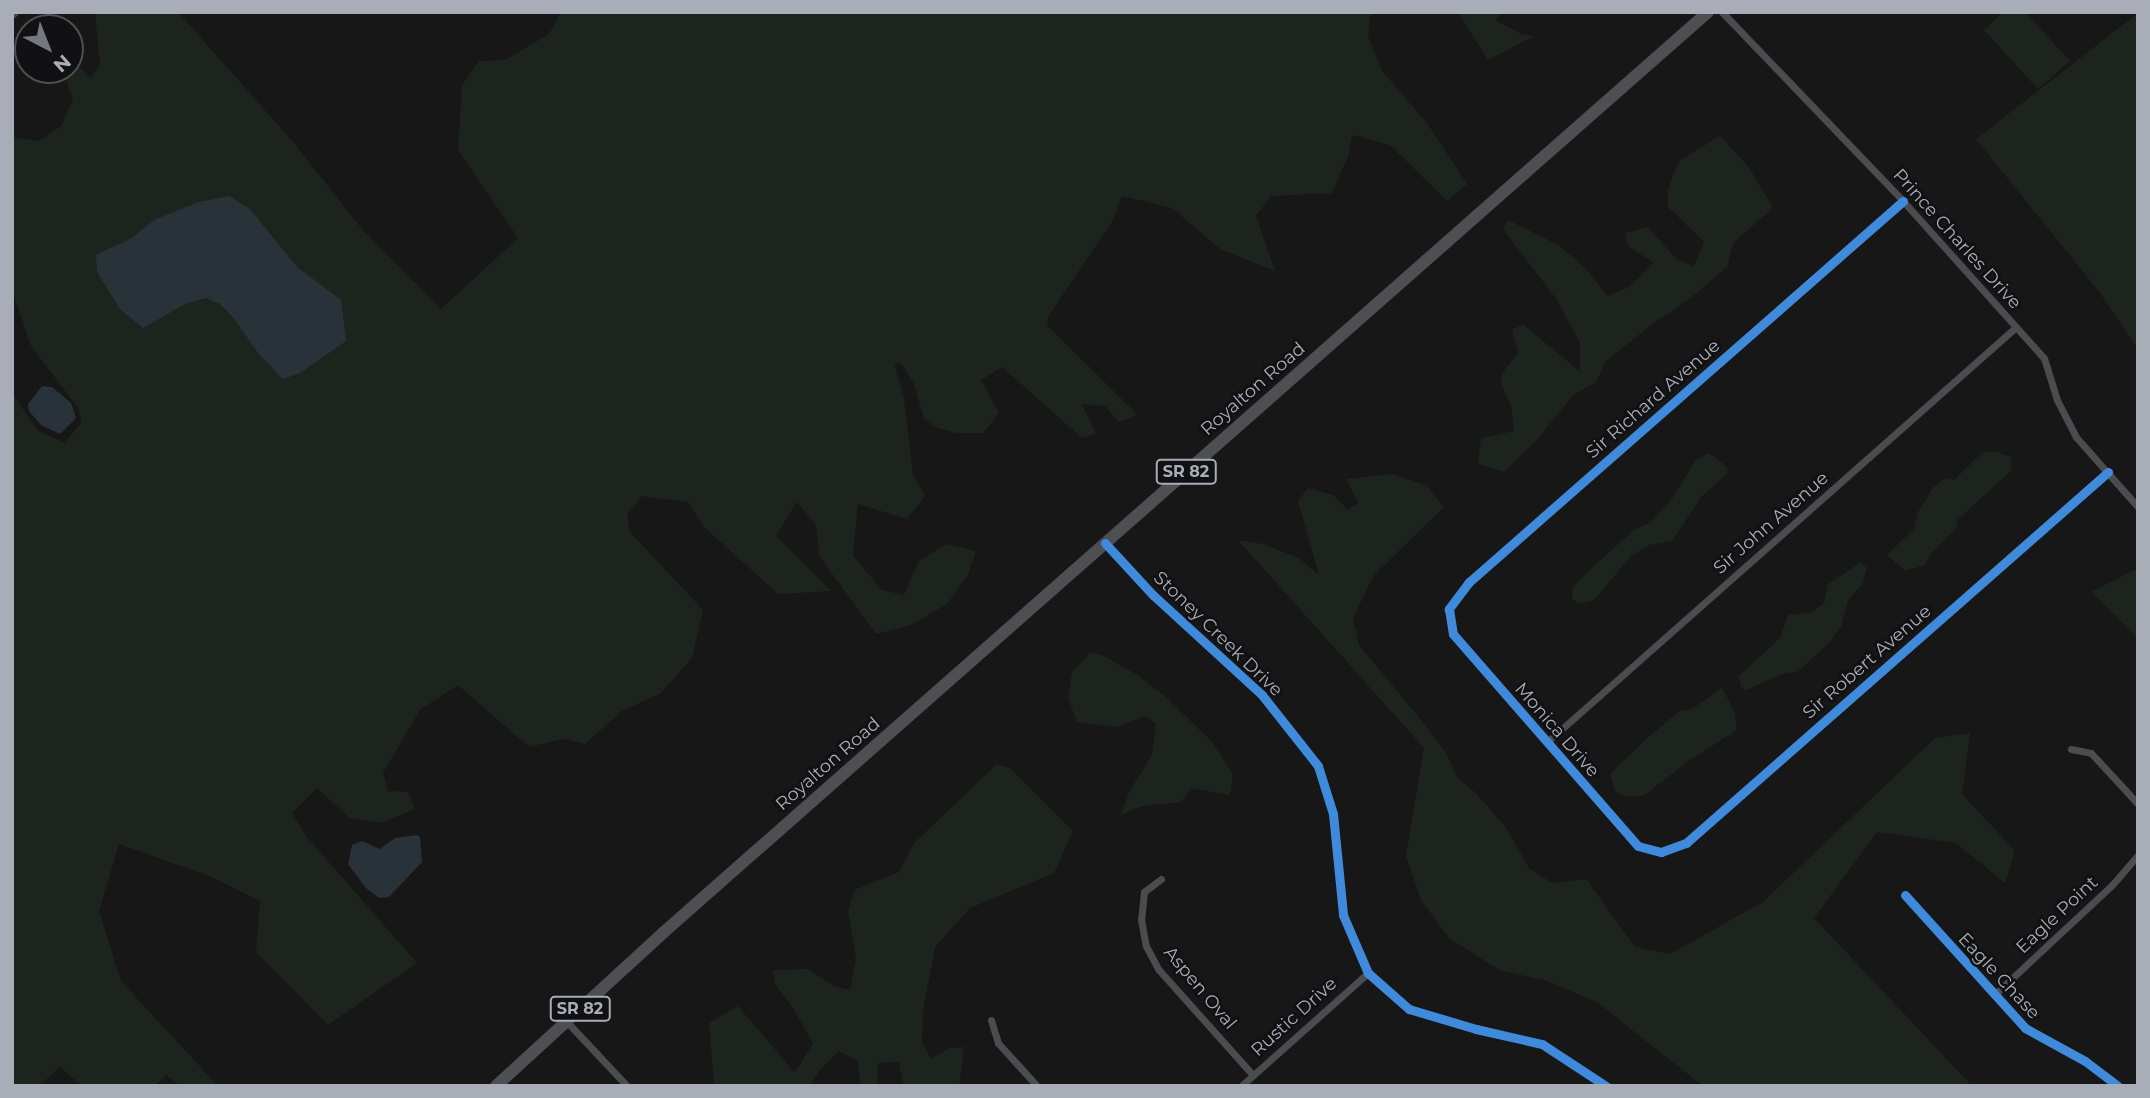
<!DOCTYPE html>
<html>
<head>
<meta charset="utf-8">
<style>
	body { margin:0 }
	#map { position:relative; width:2150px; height:1098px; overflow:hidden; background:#171717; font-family:Montserrat,sans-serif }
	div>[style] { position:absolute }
	.green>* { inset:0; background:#1d241e }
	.water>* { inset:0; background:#2a3239 }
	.street>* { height:7px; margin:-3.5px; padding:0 3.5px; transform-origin:3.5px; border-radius:3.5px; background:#4b4c50 }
	.secondary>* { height:10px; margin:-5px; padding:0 5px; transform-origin:5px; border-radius:5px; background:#4a4a4e }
	.primary>* { height:12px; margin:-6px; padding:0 6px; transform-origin:6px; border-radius:6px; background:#4d4f52 }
	.cycleway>* { height:9px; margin:-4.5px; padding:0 4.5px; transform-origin:4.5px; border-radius:4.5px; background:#408adc }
	span { translate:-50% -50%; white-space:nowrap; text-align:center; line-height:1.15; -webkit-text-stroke:5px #111113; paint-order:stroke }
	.shield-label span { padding:2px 5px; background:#111113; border:2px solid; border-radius:5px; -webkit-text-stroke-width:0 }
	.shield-label { font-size:16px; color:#a8adb8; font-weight:700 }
	.street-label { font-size:18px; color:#a8adb8 }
	.frame { position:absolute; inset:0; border:14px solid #a8adb8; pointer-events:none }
	.north { position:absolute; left:14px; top:14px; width:70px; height:70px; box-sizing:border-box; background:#111113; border:2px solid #4d4f55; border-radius:50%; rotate:138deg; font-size:19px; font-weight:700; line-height:28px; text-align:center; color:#a8adb8 }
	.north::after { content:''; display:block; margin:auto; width:24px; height:32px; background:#757880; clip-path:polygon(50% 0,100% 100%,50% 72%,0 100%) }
</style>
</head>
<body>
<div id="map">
	<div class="green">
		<i style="clip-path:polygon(95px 12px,178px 12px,294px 143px,362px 229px,441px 309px,518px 238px,458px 150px,462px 85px,479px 61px,505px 60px,549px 34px,561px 12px,1371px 12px,1368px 36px,1382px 71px,1427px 123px,1467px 184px,1447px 201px,1390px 145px,1352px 135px,1348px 156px,1332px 193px,1271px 196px,1256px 216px,1275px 271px,1220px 249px,1172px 208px,1122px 196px,1112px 222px,1049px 315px,1047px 325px,1138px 415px,1119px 422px,1105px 406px,1082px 404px,1096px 434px,1082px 438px,1002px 367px,981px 380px,999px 413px,983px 433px,956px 433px,934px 427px,924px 418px,914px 384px,901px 363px,894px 363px,904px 398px,913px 474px,925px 496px,907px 519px,858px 504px,853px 556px,882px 590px,904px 595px,919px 561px,947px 544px,976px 551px,968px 575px,947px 604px,911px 625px,876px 634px,820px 557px,816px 525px,797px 502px,776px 536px,831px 591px,778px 594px,704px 527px,688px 502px,642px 496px,627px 515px,630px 532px,703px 610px,692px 658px,661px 693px,622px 711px,585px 744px,564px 739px,529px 747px,458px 685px,420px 710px,383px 773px,388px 791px,408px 792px,415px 809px,381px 823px,350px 818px,317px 788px,292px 813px,307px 837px,417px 963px,328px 1025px,256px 952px,260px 901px,212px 877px,119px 844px,99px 911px,121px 981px,218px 1086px,181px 1086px,166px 1075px,155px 1086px,82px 1086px,60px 1067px,39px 1086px,12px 1086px,12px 393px,37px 430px,64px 443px,81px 423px,79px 409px,31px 346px,12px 289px,12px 137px,39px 141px,61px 126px,73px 99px,65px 77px,65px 70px,70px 70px,70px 59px,91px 78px,100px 64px)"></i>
		<i style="clip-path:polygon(1458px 12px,1503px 12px,1495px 20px,1521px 34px,1534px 36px,1488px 60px)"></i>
		<i style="clip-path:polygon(2003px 12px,2025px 12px,2070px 61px,2038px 89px,1984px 30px)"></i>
		<i style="clip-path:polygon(2138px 13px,2138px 349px,2100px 293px,1976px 139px)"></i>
		<i style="clip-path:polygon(1720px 136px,1748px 166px,1773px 208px,1733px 243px,1727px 267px,1692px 297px,1651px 325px,1606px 361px,1596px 382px,1572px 396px,1537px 440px,1504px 472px,1478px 464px,1481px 438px,1514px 431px,1511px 406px,1501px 383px,1503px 372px,1518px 353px,1512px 329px,1524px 325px,1580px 372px,1580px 343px,1557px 300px,1503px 229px,1508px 220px,1560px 246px,1588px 271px,1607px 296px,1629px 287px,1654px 263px,1628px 246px,1625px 233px,1647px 227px,1677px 259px,1694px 266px,1704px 242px,1668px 207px,1668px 189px,1679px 161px)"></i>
		<i style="clip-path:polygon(1983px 452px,1996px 452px,2011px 457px,2011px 471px,1957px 520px,1957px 528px,1929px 556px,1925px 565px,1905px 571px,1887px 555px,1914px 529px,1918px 512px,1933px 488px,1945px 478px,1954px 480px)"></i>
		<i style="clip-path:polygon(1709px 453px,1727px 467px,1728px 473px,1702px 496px,1672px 541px,1649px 545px,1631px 556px,1593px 601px,1579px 604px,1572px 599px,1573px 587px,1584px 575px,1635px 529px,1650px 523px,1672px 499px,1695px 461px)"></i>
		<i style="clip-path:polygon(1392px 474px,1426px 485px,1444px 507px,1374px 575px,1353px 618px,1359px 645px,1430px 731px,1447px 754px,1457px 777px,1477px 794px,1507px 829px,1529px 868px,1552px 883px,1586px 879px,1635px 947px,1670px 954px,1763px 902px,1935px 738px,1970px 733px,1962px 794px,2015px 851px,2005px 883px,1956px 843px,1877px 832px,1814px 918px,1972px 1086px,1703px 1086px,1598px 1003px,1545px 980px,1501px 971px,1449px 938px,1421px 900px,1406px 856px,1424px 748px,1238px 540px,1263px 544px,1297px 557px,1319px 575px,1298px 501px,1308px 488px,1333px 495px,1348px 510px,1358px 503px,1346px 479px)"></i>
		<i style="clip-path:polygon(1861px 562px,1867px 568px,1863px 583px,1848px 600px,1841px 627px,1829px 643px,1797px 672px,1785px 673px,1746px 690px,1741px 687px,1739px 676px,1780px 638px,1788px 615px,1810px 613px,1824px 603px,1828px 584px)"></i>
		<i style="clip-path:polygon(2138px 568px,2138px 638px,2091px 592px)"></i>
		<i style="clip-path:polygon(1090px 653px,1102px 655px,1139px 676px,1165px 696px,1212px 742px,1233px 774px,1230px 795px,1191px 788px,1181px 802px,1142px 806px,1121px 815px,1129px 792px,1152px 755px,1156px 724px,1145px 716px,1117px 727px,1077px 722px,1068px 698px,1072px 672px)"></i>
		<i style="clip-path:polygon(1722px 688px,1735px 713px,1737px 730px,1690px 760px,1643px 796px,1625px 796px,1615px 791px,1610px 774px,1646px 739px,1681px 710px,1692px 709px)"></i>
		<i style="clip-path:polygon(997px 764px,1010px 768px,1073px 831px,1054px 873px,970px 908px,935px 947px,923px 1010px,922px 1042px,931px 1059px,949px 1048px,964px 1047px,959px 1086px,904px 1086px,899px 1062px,878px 1063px,877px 1086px,861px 1086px,857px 1060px,839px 1051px,819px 1071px,810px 1086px,714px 1086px,709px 1023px,738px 1006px,795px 1073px,813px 1043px,793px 1008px,775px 984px,773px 970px,808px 969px,833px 986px,850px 990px,856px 959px,848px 912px,854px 890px,899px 872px,914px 843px)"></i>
	</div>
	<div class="water">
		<i style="clip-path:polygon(229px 196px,250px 209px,297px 267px,341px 300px,346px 341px,300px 373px,283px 379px,259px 354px,232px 316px,220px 304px,206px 298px,185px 304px,143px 328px,120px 309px,97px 272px,96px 255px,130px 239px,156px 219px,199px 202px)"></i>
		<i style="clip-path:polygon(42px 386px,52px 387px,71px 403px,76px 418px,60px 434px,41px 425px,29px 411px,28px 404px)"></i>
		<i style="clip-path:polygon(417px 835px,420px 837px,422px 862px,389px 897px,379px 898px,366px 888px,348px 864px,352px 845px,362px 841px,380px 849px,395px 838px)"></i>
	</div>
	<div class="street">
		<i style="left:1722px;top:12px;width:262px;rotate:46.2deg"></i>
		<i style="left:1903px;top:201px;width:211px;rotate:48.1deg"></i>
		<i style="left:2044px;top:358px;width:44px;rotate:72.8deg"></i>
		<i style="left:2057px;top:400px;width:42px;rotate:62.8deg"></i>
		<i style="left:2076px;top:437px;width:94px;rotate:48.5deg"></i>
		<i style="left:1903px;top:201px;width:578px;rotate:138.72deg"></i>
		<i style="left:1469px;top:582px;width:34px;rotate:127deg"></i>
		<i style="left:1449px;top:609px;width:25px;rotate:81deg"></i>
		<i style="left:1453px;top:634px;width:281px;rotate:48.9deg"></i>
		<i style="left:1638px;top:846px;width:24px;rotate:15deg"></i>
		<i style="left:1661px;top:852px;width:27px;rotate:-20deg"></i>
		<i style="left:1686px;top:843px;width:562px;rotate:-41.32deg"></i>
		<i style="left:1105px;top:543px;width:71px;rotate:47.3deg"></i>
		<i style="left:1153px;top:595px;width:148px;rotate:42.5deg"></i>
		<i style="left:1262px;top:695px;width:90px;rotate:51.7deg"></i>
		<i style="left:1318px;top:766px;width:50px;rotate:72.6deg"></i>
		<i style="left:1333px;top:814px;width:101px;rotate:84.3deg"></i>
		<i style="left:1343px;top:915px;width:63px;rotate:66.7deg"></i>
		<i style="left:1368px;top:973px;width:55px;rotate:41.3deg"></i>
		<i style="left:1409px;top:1009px;width:70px;rotate:16.6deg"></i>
		<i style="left:1476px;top:1029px;width:68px;rotate:12.8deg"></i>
		<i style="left:1542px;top:1044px;width:77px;rotate:33.3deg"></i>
		<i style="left:1547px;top:742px;width:626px;rotate:-41.5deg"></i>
		<i style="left:2071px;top:749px;width:20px;rotate:11deg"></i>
		<i style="left:2091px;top:753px;width:69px;rotate:47.3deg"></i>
		<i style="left:1161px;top:879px;width:21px;rotate:143deg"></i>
		<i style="left:1144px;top:892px;width:27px;rotate:96deg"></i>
		<i style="left:1141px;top:919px;width:27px;rotate:80deg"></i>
		<i style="left:1146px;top:946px;width:27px;rotate:62deg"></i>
		<i style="left:1159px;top:970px;width:141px;rotate:48.2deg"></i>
		<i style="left:1905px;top:895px;width:179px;rotate:47.9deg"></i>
		<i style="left:2025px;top:1028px;width:68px;rotate:28.8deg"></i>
		<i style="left:2085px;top:1061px;width:41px;rotate:37.1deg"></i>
		<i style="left:1994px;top:995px;width:161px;rotate:-43deg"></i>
		<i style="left:2112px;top:885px;width:40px;rotate:-49deg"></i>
		<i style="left:991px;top:1020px;width:24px;rotate:73deg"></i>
		<i style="left:998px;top:1043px;width:58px;rotate:47.8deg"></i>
		<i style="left:567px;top:1022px;width:88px;rotate:46.8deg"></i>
		<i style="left:1241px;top:1086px;width:170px;rotate:-41.7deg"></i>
	</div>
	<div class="secondary">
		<i style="left:12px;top:14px;width:3px;rotate:-45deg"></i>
	</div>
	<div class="primary">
		<i style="left:496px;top:1086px;width:228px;rotate:-42.5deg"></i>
		<i style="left:664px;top:932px;width:1392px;rotate:-41.39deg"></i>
	</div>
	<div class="cycleway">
		<i style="left:1903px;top:201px;width:578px;rotate:138.72deg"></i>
		<i style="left:1469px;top:582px;width:34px;rotate:127deg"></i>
		<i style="left:1449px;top:609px;width:25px;rotate:81deg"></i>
		<i style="left:1453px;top:634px;width:281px;rotate:48.9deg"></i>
		<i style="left:1638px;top:846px;width:24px;rotate:15deg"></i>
		<i style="left:1661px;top:852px;width:27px;rotate:-20deg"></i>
		<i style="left:1686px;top:843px;width:562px;rotate:-41.32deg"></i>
		<i style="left:1105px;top:543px;width:71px;rotate:47.3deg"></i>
		<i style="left:1153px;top:595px;width:148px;rotate:42.5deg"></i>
		<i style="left:1262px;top:695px;width:90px;rotate:51.7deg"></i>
		<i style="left:1318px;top:766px;width:50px;rotate:72.6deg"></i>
		<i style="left:1333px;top:814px;width:101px;rotate:84.3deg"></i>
		<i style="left:1343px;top:915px;width:63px;rotate:66.7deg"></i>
		<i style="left:1368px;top:973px;width:55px;rotate:41.3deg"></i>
		<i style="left:1409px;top:1009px;width:70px;rotate:16.6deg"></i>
		<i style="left:1476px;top:1029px;width:68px;rotate:12.8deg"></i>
		<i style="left:1542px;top:1044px;width:77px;rotate:33.3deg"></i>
		<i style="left:1905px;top:895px;width:179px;rotate:47.9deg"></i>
		<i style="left:2025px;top:1028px;width:68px;rotate:28.8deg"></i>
		<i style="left:2085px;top:1061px;width:41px;rotate:37.1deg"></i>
	</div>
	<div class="shield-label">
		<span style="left:1186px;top:472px">SR 82</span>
		<span style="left:580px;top:1009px">SR 82</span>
	</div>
	<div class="street-label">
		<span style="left:1957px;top:239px;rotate:48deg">Prince Charles Drive</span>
		<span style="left:1253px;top:389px;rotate:-41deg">Royalton Road</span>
		<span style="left:1653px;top:399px;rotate:-41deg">Sir Richard Avenue</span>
		<span style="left:1771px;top:523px;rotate:-41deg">Sir John Avenue</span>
		<span style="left:1218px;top:634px;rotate:44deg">Stoney Creek Drive</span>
		<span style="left:1867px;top:662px;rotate:-41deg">Sir Robert Avenue</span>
		<span style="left:1557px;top:730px;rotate:49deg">Monica Drive</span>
		<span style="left:828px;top:764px;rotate:-41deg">Royalton Road</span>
		<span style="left:2057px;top:915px;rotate:-43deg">Eagle Point</span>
		<span style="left:1999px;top:976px;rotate:47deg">Eagle Chase</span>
		<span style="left:1200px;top:988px;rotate:50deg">Aspen Oval</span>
		<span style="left:1294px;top:1017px;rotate:-42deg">Rustic Drive</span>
	</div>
	<div class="frame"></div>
	<div class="north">N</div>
</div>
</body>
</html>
